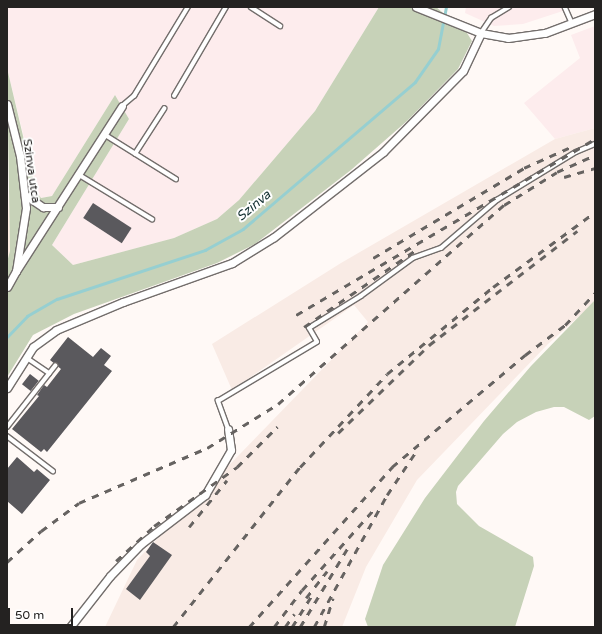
<!DOCTYPE html>
<html>
<head>
<meta charset="utf-8">
<style>
	body { margin:0 }
	#map { position:relative; width:602px; height:634px; overflow:hidden; background:#fff9f6; font-family:"Varela Round",sans-serif }
	div>[style] { position:absolute }
	.commercial>* { inset:0; background:#feede2 }
	.industrial>* { inset:0; background:#fdeced }
	.built>* { inset:0; background:#f9ebe5 }
	.green>* { inset:0; background:#c7d2b8 }
	.stream>* { height:2.5px; margin:-1.25px; padding:0 1.25px; transform-origin:1.25px; border-radius:1.25px; background:#96cfd1 }
	.building>* { inset:0; background:#5a595d; transform-origin:0 0 }
	.roads { filter:drop-shadow(1px 0 #736e6c) drop-shadow(-1px 0 #736e6c) drop-shadow(0 1px #736e6c) drop-shadow(0 -1px #736e6c) }
	.lane>* { height:3.5px; margin:-1.75px; padding:0 1.75px; transform-origin:1.75px; border-radius:1.75px; background:#fff }
	.street>* { height:7px; margin:-3.5px; padding:0 3.5px; transform-origin:3.5px; border-radius:3.5px; background:#fff }
	.rail>* { height:2.5px; margin-top:-1.25px; transform-origin:0; background:repeating-linear-gradient(90deg,#666361 0 7px,transparent 0 14px) }
	span { translate:-50% -50%; white-space:nowrap; text-align:center; line-height:1.15; -webkit-text-stroke:4px #fff; paint-order:stroke }
	.street-label { font-size:12px; color:#242221 }
	.water-label { font-size:13px; color:#112f30; font-style:italic }
	.frame { position:absolute; inset:0; border:8px solid #242221; pointer-events:none }
	.scale { position:absolute; left:8px; top:608px; width:65px; height:18px; box-sizing:border-box; border:2px solid #242221; border-top:0; padding-left:5px; font-size:12px; line-height:14px; white-space:nowrap; color:#242221; -webkit-text-stroke:3px #fff; paint-order:stroke }
</style>
</head>
<body>
<div id="map">
	<div class="commercial">
		<i style="clip-path:polygon(7px 158px,10px 251px,7px 262px)"></i>
	</div>
	<div class="industrial">
		<i style="clip-path:polygon(7px 7px,379px 7px,315px 111px,239px 200px,217px 219px,174px 238px,73px 265px,52px 245px,129px 119px,115px 95px,52px 196px,41px 198px,38px 195px,7px 68px)"></i>
		<i style="clip-path:polygon(466px 7px,575px 7px,523px 24px,494px 26px,465px 13px)"></i>
		<i style="clip-path:polygon(595px 26px,595px 128px,555px 139px,524px 103px,580px 58px,571px 35px)"></i>
	</div>
	<div class="built">
		<i style="clip-path:polygon(595px 128px,595px 302px,548px 344px,417px 480px,366px 567px,342px 627px,105px 627px,137px 560px,368px 322px,354px 305px,232px 390px,212px 344px,341px 263px,555px 139px)"></i>
	</div>
	<div class="green">
		<i style="clip-path:polygon(379px 7px,436px 7px,467px 33px,472px 41px,458px 69px,407px 121px,351px 170px,255px 244px,217px 263px,74px 314px,33px 335px,7px 377px,7px 262px,10px 251px,7px 68px,36px 191px,41px 198px,52px 196px,115px 95px,129px 119px,52px 245px,73px 265px,174px 238px,217px 219px,239px 200px,315px 111px)"></i>
		<i style="clip-path:polygon(595px 300px,595px 416px,589px 420px,564px 407px,554px 407px,536px 412px,517px 422px,503px 434px,458px 486px,456px 492px,457px 504px,479px 526px,533px 557px,534px 566px,515px 627px,368px 627px,365px 619px,383px 565px,425px 498px,484px 421px,531px 366px)"></i>
	</div>
	<div class="stream">
		<i style="left:7px;top:337px;width:29px;rotate:-46deg"></i>
		<i style="left:27px;top:316px;width:34px;rotate:-30deg"></i>
		<i style="left:57px;top:299px;width:156px;rotate:-18.3deg"></i>
		<i style="left:205px;top:250px;width:43px;rotate:-28.9deg"></i>
		<i style="left:243px;top:229px;width:226px;rotate:-40.5deg"></i>
		<i style="left:415px;top:82px;width:40px;rotate:-55.1deg"></i>
		<i style="left:438px;top:49px;width:43px;rotate:-79.2deg"></i>
	</div>
	<div class="building">
		<i style="left:93px;top:203px;width:46px;height:18px;rotate:33deg"></i>
		<i style="clip-path:polygon(68px 337px,93px 357px,101px 348px,111px 356px,104px 365px,112px 371px,47px 452px,44px 449px,41px 452px,12px 429px,39px 396px,37px 395px,44px 385px,47px 387px,61px 369px,50px 360px)"></i>
		<i style="left:30px;top:374px;width:11px;height:13px;rotate:38deg"></i>
		<i style="clip-path:polygon(17px 457px,34px 472px,37px 469px,50px 480px,22px 514px,7px 501px,7px 469px)"></i>
		<i style="clip-path:polygon(153px 542px,172px 555px,140px 600px,126px 589px,150px 556px,146px 552px)"></i>
	</div>
	<div class="roads">
		<div class="lane">
			<i style="left:251px;top:7px;width:35px;rotate:33deg"></i>
			<i style="left:565px;top:7px;width:17px;rotate:66deg"></i>
			<i style="left:481px;top:33px;width:18px;rotate:-56deg"></i>
			<i style="left:491px;top:18px;width:21px;rotate:-31deg"></i>
			<i style="left:174px;top:96px;width:103px;rotate:-59.7deg"></i>
			<i style="left:122px;top:106px;width:16px;rotate:-40deg"></i>
			<i style="left:134px;top:96px;width:104px;rotate:-58.8deg"></i>
			<i style="left:104px;top:134px;width:85px;rotate:32deg"></i>
			<i style="left:135px;top:154px;width:54px;rotate:-57.2deg"></i>
			<i style="left:78px;top:174px;width:87px;rotate:31.3deg"></i>
			<i style="left:27px;top:358px;width:27px;rotate:34deg"></i>
			<i style="left:7px;top:427px;width:78px;rotate:-51.8deg"></i>
			<i style="left:228px;top:429px;width:30px;rotate:-110deg"></i>
			<i style="left:218px;top:401px;width:115px;rotate:-30.8deg"></i>
			<i style="left:317px;top:342px;width:16px;rotate:-120deg"></i>
			<i style="left:309px;top:328px;width:61px;rotate:-31.6deg"></i>
			<i style="left:361px;top:296px;width:64px;rotate:-36.2deg"></i>
			<i style="left:413px;top:258px;width:30px;rotate:-20deg"></i>
			<i style="left:441px;top:248px;width:74px;rotate:-40.6deg"></i>
			<i style="left:497px;top:200px;width:92px;rotate:-31.3deg"></i>
			<i style="left:576px;top:152px;width:21px;rotate:-23deg"></i>
			<i style="left:7px;top:436px;width:58px;rotate:37.3deg"></i>
		</div>
		<div class="street">
			<i style="left:416px;top:7px;width:70px;rotate:21.8deg"></i>
			<i style="left:481px;top:33px;width:27px;rotate:10deg"></i>
			<i style="left:508px;top:38px;width:37px;rotate:-8deg"></i>
			<i style="left:545px;top:33px;width:53px;rotate:-20.8deg"></i>
			<i style="left:7px;top:104px;width:54px;rotate:76deg"></i>
			<i style="left:20px;top:156px;width:52px;rotate:83.4deg"></i>
			<i style="left:26px;top:208px;width:64px;rotate:99deg"></i>
			<i style="left:16px;top:271px;width:18px;rotate:119deg"></i>
			<i style="left:25px;top:195px;width:22px;rotate:34deg"></i>
			<i style="left:43px;top:207px;width:15px"></i>
			<i style="left:16px;top:271px;width:196px;rotate:-57.3deg"></i>
			<i style="left:7px;top:388px;width:49px;rotate:-57.6deg"></i>
			<i style="left:33px;top:347px;width:29px;rotate:-36deg"></i>
			<i style="left:56px;top:330px;width:73px;rotate:-22.7deg"></i>
			<i style="left:123px;top:302px;width:116px;rotate:-19.7deg"></i>
			<i style="left:232px;top:263px;width:49px;rotate:-31.8deg"></i>
			<i style="left:274px;top:237px;width:138px;rotate:-37.9deg"></i>
			<i style="left:383px;top:152px;width:114px;rotate:-45.4deg"></i>
			<i style="left:463px;top:71px;width:42px;rotate:-64.7deg"></i>
			<i style="left:70px;top:627px;width:65px;rotate:-51.9deg"></i>
			<i style="left:110px;top:576px;width:45px;rotate:-45.9deg"></i>
			<i style="left:141px;top:544px;width:81px;rotate:-37.4deg"></i>
			<i style="left:205px;top:495px;width:52px;rotate:-60deg"></i>
			<i style="left:231px;top:450px;width:21px;rotate:-98deg"></i>
		</div>
	</div>
	<div class="rail">
		<i style="left:564px;top:177px;width:32px;rotate:-16deg"></i>
		<i style="left:373px;top:258px;width:176px;rotate:-30.8deg"></i>
		<i style="left:524px;top:168px;width:54px;rotate:-24.2deg"></i>
		<i style="left:296px;top:315px;width:347px;rotate:-30.5deg"></i>
		<i style="left:304px;top:327px;width:137px;rotate:-34.6deg"></i>
		<i style="left:338px;top:433px;width:127px;rotate:-44deg"></i>
		<i style="left:429px;top:345px;width:187px;rotate:-37.6deg"></i>
		<i style="left:189px;top:527px;width:60px;rotate:-51deg"></i>
		<i style="left:116px;top:561px;width:52px;rotate:-42.6deg"></i>
		<i style="left:154px;top:526px;width:102px;rotate:-35.4deg"></i>
		<i style="left:237px;top:467px;width:57px;rotate:-45deg"></i>
		<i style="left:7px;top:562px;width:46px;rotate:-42.4deg"></i>
		<i style="left:41px;top:531px;width:47px;rotate:-36.4deg"></i>
		<i style="left:79px;top:503px;width:139px;rotate:-23.3deg"></i>
		<i style="left:207px;top:448px;width:84px;rotate:-31.8deg"></i>
		<i style="left:278px;top:404px;width:301px;rotate:-41.4deg"></i>
		<i style="left:504px;top:205px;width:62px;rotate:-31.9deg"></i>
		<i style="left:557px;top:172px;width:42px;rotate:-24.1deg"></i>
		<i style="left:306px;top:598px;width:34px;rotate:-52deg"></i>
		<i style="left:173px;top:627px;width:204px;rotate:-51.6deg"></i>
		<i style="left:300px;top:467px;width:127px;rotate:-46.9deg"></i>
		<i style="left:387px;top:374px;width:137px;rotate:-39.4deg"></i>
		<i style="left:493px;top:287px;width:127px;rotate:-36.3deg"></i>
		<i style="left:249px;top:627px;width:215px;rotate:-48.2deg"></i>
		<i style="left:392px;top:467px;width:174px;rotate:-40.1deg"></i>
		<i style="left:525px;top:355px;width:50px;rotate:-36.9deg"></i>
		<i style="left:565px;top:325px;width:44px;rotate:-46.8deg"></i>
		<i style="left:274px;top:627px;width:46px;rotate:-52.9deg"></i>
		<i style="left:302px;top:590px;width:110px;rotate:-48.3deg"></i>
		<i style="left:285px;top:627px;width:16px;rotate:-55deg"></i>
		<i style="left:292px;top:627px;width:38px;rotate:-58deg"></i>
		<i style="left:300px;top:627px;width:97px;rotate:-58.9deg"></i>
		<i style="left:314px;top:627px;width:151px;rotate:-61.1deg"></i>
		<i style="left:387px;top:495px;width:50px;rotate:-56.3deg"></i>
		<i style="left:324px;top:627px;width:30px;rotate:-73deg"></i>
	</div>
	<div class="street-label">
		<span style="left:31px;top:171px;rotate:82deg">Szinva utca</span>
	</div>
	<div class="water-label">
		<span style="left:254px;top:206px;rotate:-40deg">Szinva</span>
	</div>
	<div class="frame"></div>
	<div class="scale">50 m</div>
</div>
</body>
</html>
